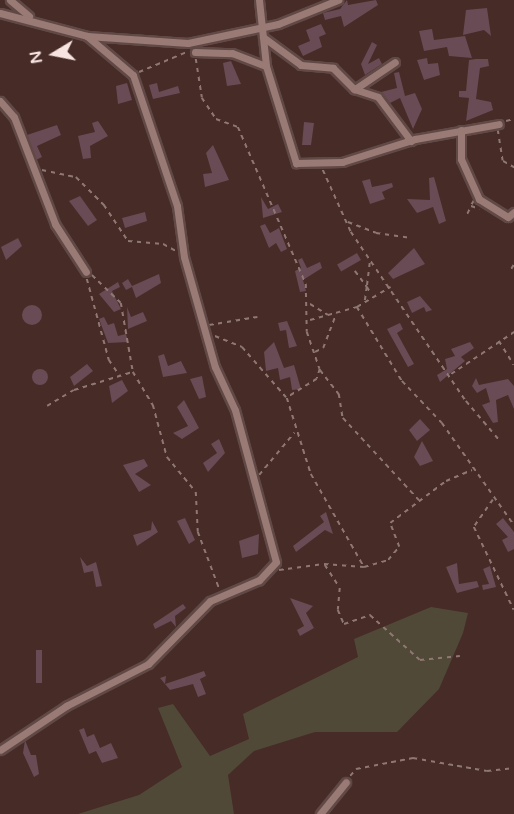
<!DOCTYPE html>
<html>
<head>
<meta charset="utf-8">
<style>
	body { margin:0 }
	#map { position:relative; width:514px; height:814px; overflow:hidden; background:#462b27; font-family:"Varela Round",sans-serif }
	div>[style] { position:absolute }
	.green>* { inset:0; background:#514937 }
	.building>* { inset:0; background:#684b54; transform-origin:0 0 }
	.round { border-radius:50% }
	.path>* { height:1.5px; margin-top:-0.75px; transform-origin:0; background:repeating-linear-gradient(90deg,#8f7773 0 4.5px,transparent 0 9px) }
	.roads { filter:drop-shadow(2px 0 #614946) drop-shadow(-2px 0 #614946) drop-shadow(0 2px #614946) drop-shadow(0 -2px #614946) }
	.minor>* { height:7px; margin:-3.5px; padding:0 3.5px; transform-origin:3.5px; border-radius:3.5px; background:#9a7a75 }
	span { translate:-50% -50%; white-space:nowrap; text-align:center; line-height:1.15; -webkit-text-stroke:6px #462b27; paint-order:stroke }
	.north { position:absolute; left:24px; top:24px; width:60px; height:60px; -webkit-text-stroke:4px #462b27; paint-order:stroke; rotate:260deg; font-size:16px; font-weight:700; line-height:24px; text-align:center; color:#f7e4e1 }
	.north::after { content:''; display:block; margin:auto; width:21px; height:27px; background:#f7e4e1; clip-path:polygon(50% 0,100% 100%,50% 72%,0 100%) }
</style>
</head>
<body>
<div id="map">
	<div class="green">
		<i style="clip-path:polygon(431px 607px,468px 613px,463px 633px,439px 689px,397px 732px,315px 732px,254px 751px,228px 775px,234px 814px,78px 814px,139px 795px,182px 767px,158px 708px,173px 704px,210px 756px,249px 739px,243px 714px,358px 657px,354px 639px)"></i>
	</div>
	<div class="building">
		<i style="clip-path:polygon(347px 0,348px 5px,376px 0,378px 5px,344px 27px,341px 16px,325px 20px,323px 13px,340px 9px)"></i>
		<i style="clip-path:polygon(487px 8px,491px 36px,484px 30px,463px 35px,466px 10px)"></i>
		<i style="clip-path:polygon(321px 24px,326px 34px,319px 37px,322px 47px,303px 56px,298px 46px,310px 41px,306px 30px)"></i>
		<i style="clip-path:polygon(432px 29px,434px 40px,465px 36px,472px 58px,449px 56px,447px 47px,424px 51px,419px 31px)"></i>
		<i style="clip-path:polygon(372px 42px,377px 45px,368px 64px,379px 58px,382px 64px,365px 75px,361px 64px)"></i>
		<i style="clip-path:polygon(427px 58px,428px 64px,438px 63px,440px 75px,424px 80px,417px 60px)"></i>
		<i style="clip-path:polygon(476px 59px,488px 59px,489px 66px,480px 68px,476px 99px,491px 102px,493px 110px,466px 121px,469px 98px,459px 97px,459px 91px,466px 91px,469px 60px)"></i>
		<i style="clip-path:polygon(231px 61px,241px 84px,227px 86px,223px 63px)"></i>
		<i style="clip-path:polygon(399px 72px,405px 96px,415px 93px,422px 109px,413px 129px,400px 98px,390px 103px,381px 92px,397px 88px,394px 73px)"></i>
		<i style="clip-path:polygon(127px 83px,132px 100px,118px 104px,116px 86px)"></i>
		<i style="clip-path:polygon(157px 83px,159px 92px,178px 86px,180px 93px,153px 99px,149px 85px)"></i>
		<i style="clip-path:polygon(98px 121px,108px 136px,90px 146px,91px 158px,83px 159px,78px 136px,95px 132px,92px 123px)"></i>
		<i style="clip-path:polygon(304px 122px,314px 123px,311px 145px,302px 145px)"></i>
		<i style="clip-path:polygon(57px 125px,61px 135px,37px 146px,42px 157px,36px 160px,27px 135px)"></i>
		<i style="clip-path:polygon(213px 145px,229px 180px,205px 187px,203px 174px,212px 173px,206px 153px)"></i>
		<i style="clip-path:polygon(434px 177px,446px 221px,439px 224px,433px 207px,417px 213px,407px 199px,430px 200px,429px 178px)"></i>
		<i style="clip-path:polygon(370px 179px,372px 187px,392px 183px,393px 187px,382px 192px,385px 199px,370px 204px,362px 181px)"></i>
		<i style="clip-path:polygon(80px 196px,97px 220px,88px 226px,69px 201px)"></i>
		<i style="clip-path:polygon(261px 197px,268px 209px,278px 204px,282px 212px,263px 218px)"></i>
		<i style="clip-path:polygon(145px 212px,147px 221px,125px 228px,122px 218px)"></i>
		<i style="clip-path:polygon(265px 224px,270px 233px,279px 228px,287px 249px,281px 252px,276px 243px,269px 248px,260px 226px)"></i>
		<i style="clip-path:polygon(18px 238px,22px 246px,6px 260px,1px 247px)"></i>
		<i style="clip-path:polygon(414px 248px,425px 264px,393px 279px,388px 273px)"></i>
		<i style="left:357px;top:253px;width:8px;height:23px;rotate:60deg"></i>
		<i style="clip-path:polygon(302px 258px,307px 268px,320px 262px,322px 268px,303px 280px,306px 291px,300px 292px,295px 271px,301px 268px,298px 260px)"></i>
		<i style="clip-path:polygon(159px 274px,161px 283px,136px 298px,132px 287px,126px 290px,122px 283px,128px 279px,132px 286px)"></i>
		<i style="clip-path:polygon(118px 282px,120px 287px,112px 291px,121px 309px,114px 312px,99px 294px)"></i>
		<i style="clip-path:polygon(420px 296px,432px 310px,426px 312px,424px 307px,412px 313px,407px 302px)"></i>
		<i class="round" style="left:22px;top:305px;width:20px;height:20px"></i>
		<i style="clip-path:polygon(127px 307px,131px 317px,143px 312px,147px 321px,128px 329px)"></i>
		<i style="clip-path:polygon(104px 317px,108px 325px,114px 323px,118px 336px,126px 334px,128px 342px,108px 343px,99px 319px)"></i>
		<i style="clip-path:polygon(287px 321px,297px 346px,289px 348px,286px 330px,280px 331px,278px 323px)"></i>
		<i style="clip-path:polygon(400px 323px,403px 329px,397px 333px,414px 364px,408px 367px,387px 329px)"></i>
		<i style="clip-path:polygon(274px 342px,284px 368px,294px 365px,301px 389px,292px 390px,290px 377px,280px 380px,278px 368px,266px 371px,264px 352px)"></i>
		<i style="clip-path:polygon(470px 342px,474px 348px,461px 357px,465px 361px,440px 382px,437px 375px,447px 369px,445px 359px,455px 356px,451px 349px)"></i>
		<i style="clip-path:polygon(164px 354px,168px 366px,181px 361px,187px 373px,163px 377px,158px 356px)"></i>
		<i style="clip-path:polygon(87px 364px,93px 371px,74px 386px,70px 377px)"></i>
		<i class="round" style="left:32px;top:369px;width:16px;height:16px"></i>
		<i style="clip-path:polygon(202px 376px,206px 397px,199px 399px,190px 379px)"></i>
		<i style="clip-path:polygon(476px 378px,479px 385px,508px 379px,514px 386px,514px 409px,508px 395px,496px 400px,498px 422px,493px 423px,482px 405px,490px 402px,486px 388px,477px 393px,472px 386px)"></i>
		<i style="clip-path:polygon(122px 380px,128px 391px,112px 403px,109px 386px)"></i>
		<i style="clip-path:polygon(184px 400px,199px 428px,182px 439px,173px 433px,188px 426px,177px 407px)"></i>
		<i style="clip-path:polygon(420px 419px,430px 430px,417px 441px,409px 430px)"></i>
		<i style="clip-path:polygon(219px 439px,225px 453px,208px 472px,203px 463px,217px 453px,211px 444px)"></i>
		<i style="clip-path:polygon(422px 441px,433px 461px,420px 466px,414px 457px)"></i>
		<i style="clip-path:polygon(144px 459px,148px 466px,135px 474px,151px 485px,139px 492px,123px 465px)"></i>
		<i style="clip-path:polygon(326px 512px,333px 534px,325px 530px,296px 552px,293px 546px,324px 522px,320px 516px)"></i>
		<i style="clip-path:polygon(185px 518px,195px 540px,189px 544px,177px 521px)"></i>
		<i style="clip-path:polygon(503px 518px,514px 532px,514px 549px,508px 552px,502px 540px,508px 537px,496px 524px)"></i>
		<i style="clip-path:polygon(152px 521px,158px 532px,137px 546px,133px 535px,151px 530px)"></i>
		<i style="clip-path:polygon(259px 534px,258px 554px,242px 558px,239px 541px)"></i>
		<i style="clip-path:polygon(80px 557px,87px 566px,96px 562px,102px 586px,96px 587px,93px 571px,84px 573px)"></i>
		<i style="clip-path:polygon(457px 563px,459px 584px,477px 581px,479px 587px,457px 593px,446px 567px)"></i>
		<i style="clip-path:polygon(490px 566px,496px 587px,483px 590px,482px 585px,489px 584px,483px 569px)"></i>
		<i style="clip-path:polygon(290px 598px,313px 606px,306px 613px,314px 628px,300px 636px,297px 630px,304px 626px)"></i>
		<i style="clip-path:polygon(183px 604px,186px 608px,175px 616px,176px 627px,171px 621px,155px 629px,153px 624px)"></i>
		<i style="left:36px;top:650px;width:6px;height:33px"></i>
		<i style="clip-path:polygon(204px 671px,206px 676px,200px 679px,206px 694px,198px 697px,193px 684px,170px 690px,160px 678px,166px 676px,165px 684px)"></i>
		<i style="clip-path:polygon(84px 728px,87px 737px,94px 734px,100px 748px,111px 743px,118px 758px,102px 763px,96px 751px,89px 754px,79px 730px)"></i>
		<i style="clip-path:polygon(25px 740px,31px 755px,36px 755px,39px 774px,34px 777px,23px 753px)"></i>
	</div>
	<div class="path">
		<i style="left:196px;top:59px;width:39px;rotate:81deg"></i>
		<i style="left:202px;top:98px;width:25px;rotate:56deg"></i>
		<i style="left:216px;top:119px;width:23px;rotate:20deg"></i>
		<i style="left:238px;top:127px;width:171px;rotate:66.6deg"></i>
		<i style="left:306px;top:284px;width:48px;rotate:88.8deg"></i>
		<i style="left:307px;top:332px;width:39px;rotate:71deg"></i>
		<i style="left:320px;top:369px;width:10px;rotate:107deg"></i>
		<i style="left:317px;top:379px;width:36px;rotate:148deg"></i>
		<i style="left:287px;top:398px;width:80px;rotate:72.5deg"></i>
		<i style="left:311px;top:474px;width:107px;rotate:60.3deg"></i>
		<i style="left:139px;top:72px;width:54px;rotate:-22.8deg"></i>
		<i style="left:506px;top:121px;width:8px;rotate:-14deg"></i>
		<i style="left:498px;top:130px;width:31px;rotate:81deg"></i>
		<i style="left:503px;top:161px;width:13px;rotate:29deg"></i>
		<i style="left:42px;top:170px;width:35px;rotate:12deg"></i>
		<i style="left:76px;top:177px;width:40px;rotate:45deg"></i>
		<i style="left:104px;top:205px;width:43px;rotate:56.3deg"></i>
		<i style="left:128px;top:241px;width:35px;rotate:5deg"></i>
		<i style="left:163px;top:244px;width:15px;rotate:28deg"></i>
		<i style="left:323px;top:170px;width:68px;rotate:65.7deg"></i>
		<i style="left:351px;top:232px;width:204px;rotate:55.8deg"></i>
		<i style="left:466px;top:401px;width:52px;rotate:49.6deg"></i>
		<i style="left:474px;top:201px;width:6px;rotate:121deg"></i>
		<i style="left:471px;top:206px;width:9px;rotate:18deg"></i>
		<i style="left:467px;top:214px;width:9px;rotate:-63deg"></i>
		<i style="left:348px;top:222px;width:30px;rotate:21deg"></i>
		<i style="left:376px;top:233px;width:36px;rotate:8deg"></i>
		<i style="left:370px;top:263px;width:24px;rotate:97deg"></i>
		<i style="left:367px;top:287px;width:9px;rotate:58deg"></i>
		<i style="left:511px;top:269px;width:6px;rotate:-59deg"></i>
		<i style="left:355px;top:271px;width:20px;rotate:53deg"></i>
		<i style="left:367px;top:287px;width:14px;rotate:98deg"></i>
		<i style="left:92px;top:275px;width:40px;rotate:44deg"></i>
		<i style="left:121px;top:303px;width:70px;rotate:80.1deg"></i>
		<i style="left:133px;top:372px;width:39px;rotate:59deg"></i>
		<i style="left:153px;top:405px;width:54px;rotate:74.9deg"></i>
		<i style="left:167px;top:457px;width:45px;rotate:50.4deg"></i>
		<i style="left:196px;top:492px;width:40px;rotate:87.1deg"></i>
		<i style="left:198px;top:532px;width:60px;rotate:69.4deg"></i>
		<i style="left:87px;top:279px;width:84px;rotate:74.8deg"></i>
		<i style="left:109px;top:360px;width:18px;rotate:56deg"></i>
		<i style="left:310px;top:304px;width:21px;rotate:31deg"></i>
		<i style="left:357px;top:307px;width:87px;rotate:58.7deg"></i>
		<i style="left:402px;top:381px;width:58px;rotate:46.4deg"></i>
		<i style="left:442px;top:423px;width:125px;rotate:54.8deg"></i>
		<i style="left:310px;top:320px;width:49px;rotate:-15.5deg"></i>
		<i style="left:357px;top:307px;width:39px;rotate:-31deg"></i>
		<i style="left:209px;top:325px;width:49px;rotate:-9.5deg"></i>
		<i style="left:215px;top:336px;width:29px;rotate:22deg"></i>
		<i style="left:242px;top:347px;width:67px;rotate:48.7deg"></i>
		<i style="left:499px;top:341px;width:28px;rotate:58deg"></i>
		<i style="left:315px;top:352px;width:9px;rotate:-27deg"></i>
		<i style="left:323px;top:348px;width:36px;rotate:-69deg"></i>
		<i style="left:320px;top:370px;width:31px;rotate:52deg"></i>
		<i style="left:339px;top:394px;width:24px;rotate:81deg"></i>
		<i style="left:343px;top:418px;width:112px;rotate:47.2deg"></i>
		<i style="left:451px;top:374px;width:76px;rotate:-33.7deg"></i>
		<i style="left:47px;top:406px;width:31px;rotate:-31deg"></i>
		<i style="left:74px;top:390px;width:61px;rotate:-17.2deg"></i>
		<i style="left:259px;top:475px;width:55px;rotate:-50.2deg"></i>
		<i style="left:493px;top:500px;width:33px;rotate:125deg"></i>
		<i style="left:474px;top:527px;width:92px;rotate:64.3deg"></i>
		<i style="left:325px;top:565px;width:27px;rotate:57deg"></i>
		<i style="left:340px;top:588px;width:22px;rotate:95deg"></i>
		<i style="left:338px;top:610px;width:15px;rotate:67deg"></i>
		<i style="left:344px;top:624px;width:28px;rotate:-19deg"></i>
		<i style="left:370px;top:615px;width:67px;rotate:42deg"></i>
		<i style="left:420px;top:660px;width:40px;rotate:-5.7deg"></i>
		<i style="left:279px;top:570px;width:45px;rotate:-7.6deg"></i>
		<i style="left:324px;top:564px;width:40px;rotate:4.3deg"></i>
		<i style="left:364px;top:567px;width:25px;rotate:-16deg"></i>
		<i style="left:388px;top:560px;width:17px;rotate:-50deg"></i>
		<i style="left:399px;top:547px;width:26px;rotate:-111deg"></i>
		<i style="left:390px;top:523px;width:70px;rotate:-36.9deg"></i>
		<i style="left:446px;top:481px;width:28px;rotate:-23deg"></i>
		<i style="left:350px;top:776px;width:9px;rotate:-49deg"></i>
		<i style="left:356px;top:769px;width:58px;rotate:-10.9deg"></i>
		<i style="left:413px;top:758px;width:75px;rotate:10deg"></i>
		<i style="left:487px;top:771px;width:27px;rotate:-6deg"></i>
	</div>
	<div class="roads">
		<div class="minor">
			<i style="left:10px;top:0;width:25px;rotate:40deg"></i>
			<i style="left:259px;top:0;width:66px;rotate:83.9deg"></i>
			<i style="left:266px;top:66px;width:102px;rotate:72.8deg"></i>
			<i style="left:296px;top:163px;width:46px;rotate:-1.2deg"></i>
			<i style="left:342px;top:162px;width:77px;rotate:-17.5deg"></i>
			<i style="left:415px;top:139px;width:85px;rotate:-10.1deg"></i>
			<i style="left:0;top:13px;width:90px;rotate:14.8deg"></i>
			<i style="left:87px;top:36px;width:60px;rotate:40.3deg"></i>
			<i style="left:133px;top:75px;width:138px;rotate:71.4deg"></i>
			<i style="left:177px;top:206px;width:51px;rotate:82.2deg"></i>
			<i style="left:184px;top:257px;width:114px;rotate:74.3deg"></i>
			<i style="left:215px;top:367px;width:47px;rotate:65.1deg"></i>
			<i style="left:235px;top:410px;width:157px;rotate:74.9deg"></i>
			<i style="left:276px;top:562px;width:25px;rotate:133deg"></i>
			<i style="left:259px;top:580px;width:53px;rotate:156.8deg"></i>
			<i style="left:210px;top:601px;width:88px;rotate:134.5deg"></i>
			<i style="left:148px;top:664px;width:92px;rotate:152.9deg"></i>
			<i style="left:66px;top:706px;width:79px;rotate:146.3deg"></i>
			<i style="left:87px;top:36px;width:101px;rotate:4deg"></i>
			<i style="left:188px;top:43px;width:92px;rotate:-11.9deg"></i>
			<i style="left:278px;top:24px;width:65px;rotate:-21.8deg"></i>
			<i style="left:263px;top:37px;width:47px;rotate:36.4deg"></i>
			<i style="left:301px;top:65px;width:32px;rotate:5deg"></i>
			<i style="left:333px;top:68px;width:30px;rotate:45deg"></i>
			<i style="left:354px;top:89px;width:25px;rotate:18deg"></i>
			<i style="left:378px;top:97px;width:55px;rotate:53.1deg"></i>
			<i style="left:195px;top:52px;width:37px;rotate:2deg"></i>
			<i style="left:232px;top:53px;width:36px;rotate:21deg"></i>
			<i style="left:355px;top:89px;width:48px;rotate:-34deg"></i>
			<i style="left:0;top:101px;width:21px;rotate:49deg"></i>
			<i style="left:14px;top:117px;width:115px;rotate:69deg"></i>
			<i style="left:55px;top:224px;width:57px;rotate:57.1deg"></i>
			<i style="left:461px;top:130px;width:29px;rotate:90deg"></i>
			<i style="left:461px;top:159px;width:44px;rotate:65.8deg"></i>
			<i style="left:479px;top:199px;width:34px;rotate:32deg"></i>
			<i style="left:508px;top:217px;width:8px;rotate:-40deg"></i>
			<i style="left:320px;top:814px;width:41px;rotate:-50.9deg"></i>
		</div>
	</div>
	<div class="north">N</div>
</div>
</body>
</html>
